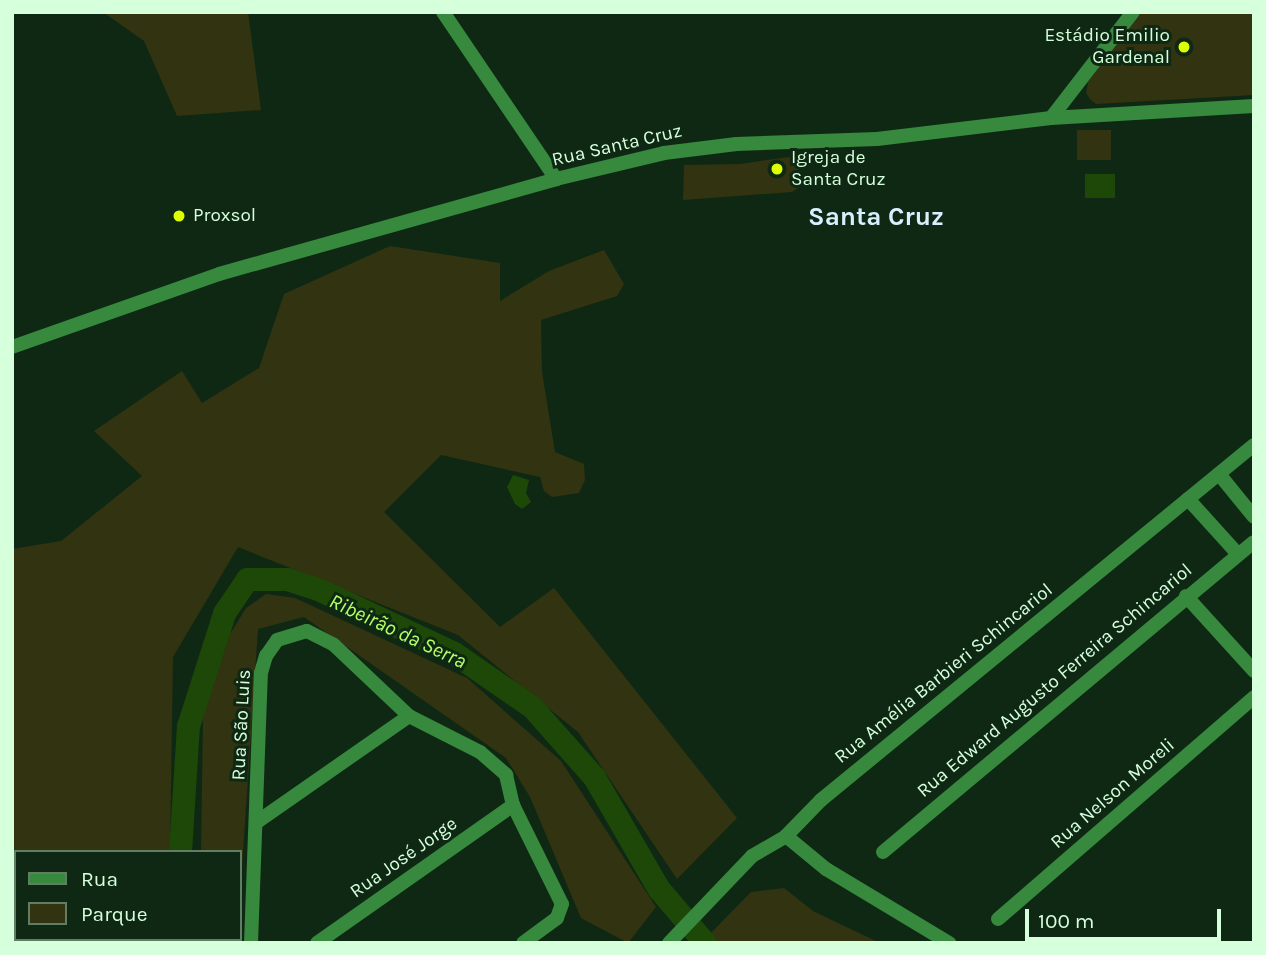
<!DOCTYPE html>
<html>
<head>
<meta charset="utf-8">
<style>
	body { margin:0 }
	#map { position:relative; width:1266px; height:955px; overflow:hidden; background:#0f2814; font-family:Karla,sans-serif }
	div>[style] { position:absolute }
	.green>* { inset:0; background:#323311; transform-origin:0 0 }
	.water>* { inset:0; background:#1d4808; transform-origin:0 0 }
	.river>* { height:23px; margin:-11.5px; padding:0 11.5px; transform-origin:11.5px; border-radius:11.5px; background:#1d4808 }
	.minor>* { height:14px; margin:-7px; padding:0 7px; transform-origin:7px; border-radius:7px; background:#37893e }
	.dots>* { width:19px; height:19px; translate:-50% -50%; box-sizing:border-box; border:4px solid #0f2814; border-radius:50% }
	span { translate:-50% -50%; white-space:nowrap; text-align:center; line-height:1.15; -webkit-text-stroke:6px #0f2814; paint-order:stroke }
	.poi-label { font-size:19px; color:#d6ffdc }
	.right { translate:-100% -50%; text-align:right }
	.left { translate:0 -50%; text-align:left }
	.street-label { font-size:19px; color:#d6ffdc }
	.water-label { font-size:21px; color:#b1ff64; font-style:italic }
	.district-label { font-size:26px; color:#d8efff; font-weight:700 }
	.frame { position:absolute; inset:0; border:14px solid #d6ffdc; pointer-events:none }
	.legend { position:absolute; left:14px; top:850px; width:228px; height:91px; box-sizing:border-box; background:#0f2814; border:2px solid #5f7e64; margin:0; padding:9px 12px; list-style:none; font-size:21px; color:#d6ffdc }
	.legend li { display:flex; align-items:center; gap:14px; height:35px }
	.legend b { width:35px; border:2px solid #5f7e64 }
	.scale { position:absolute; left:1025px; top:909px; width:196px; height:32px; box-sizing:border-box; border:4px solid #d6ffdc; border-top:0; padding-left:9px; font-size:21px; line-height:24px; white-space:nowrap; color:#d6ffdc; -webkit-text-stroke:5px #0f2814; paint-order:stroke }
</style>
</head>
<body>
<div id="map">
	<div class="green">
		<i style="clip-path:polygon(103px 12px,248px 12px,261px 110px,177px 116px,144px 41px)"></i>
		<i style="clip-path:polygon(1141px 12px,1254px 12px,1254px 95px,1096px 104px,1090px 99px,1086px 93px,1088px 82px)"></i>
		<i style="left:1077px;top:130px;width:34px;height:30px"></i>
		<i style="clip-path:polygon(796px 156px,801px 186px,792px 192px,683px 200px,684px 165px,740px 164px)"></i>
		<i style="clip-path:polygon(390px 246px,500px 263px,500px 301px,549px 271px,604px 250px,624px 284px,617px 296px,541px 320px,542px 372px,555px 452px,584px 464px,585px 480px,579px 493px,552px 497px,544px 491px,540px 477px,441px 455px,384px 512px,500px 627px,554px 588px,737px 818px,677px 879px,578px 732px,458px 635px,238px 547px,173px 657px,170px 852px,16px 852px,16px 903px,12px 893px,12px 549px,61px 541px,142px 476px,94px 431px,182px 371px,202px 403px,259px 368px,284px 294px)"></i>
		<i style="clip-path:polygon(266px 594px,295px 598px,467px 678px,561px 761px,656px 907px,628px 943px,581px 918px,530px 797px,506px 758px,304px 617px,258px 629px,240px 897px,240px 852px,201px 852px,203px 717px,230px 634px,246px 608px)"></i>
		<i style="clip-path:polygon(784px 888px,813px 911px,880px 943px,701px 943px,751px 892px)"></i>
	</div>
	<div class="water">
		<i style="left:1085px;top:174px;width:30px;height:24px"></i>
		<i style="clip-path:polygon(513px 475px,529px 480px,526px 493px,531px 502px,522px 509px,515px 504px,507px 487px)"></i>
	</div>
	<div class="river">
		<i style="left:180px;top:852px;width:126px;rotate:-86.4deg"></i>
		<i style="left:188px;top:726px;width:119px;rotate:-72.3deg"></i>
		<i style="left:224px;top:613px;width:41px;rotate:-55.9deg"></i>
		<i style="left:247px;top:579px;width:40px"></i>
		<i style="left:287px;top:579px;width:35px;rotate:18deg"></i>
		<i style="left:320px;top:590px;width:148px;rotate:25.2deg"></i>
		<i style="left:454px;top:653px;width:95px;rotate:34.7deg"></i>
		<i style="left:532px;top:707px;width:94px;rotate:48.5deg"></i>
		<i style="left:594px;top:777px;width:128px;rotate:60deg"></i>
		<i style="left:658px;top:888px;width:72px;rotate:49.5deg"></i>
		<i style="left:12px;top:930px;width:4px;rotate:27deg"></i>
		<i style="left:32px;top:939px;width:9px;rotate:27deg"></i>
		<i style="left:183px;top:939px;width:4px;rotate:76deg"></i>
	</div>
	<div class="minor">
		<i style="left:443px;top:12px;width:202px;rotate:55.9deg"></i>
		<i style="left:1051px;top:118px;width:134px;rotate:-52.3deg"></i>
		<i style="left:12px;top:347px;width:219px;rotate:-19.4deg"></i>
		<i style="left:219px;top:274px;width:350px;rotate:-15.7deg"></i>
		<i style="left:556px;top:179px;width:111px;rotate:-13.5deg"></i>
		<i style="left:664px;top:153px;width:73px;rotate:-7.1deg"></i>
		<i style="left:736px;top:144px;width:141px;rotate:-2deg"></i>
		<i style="left:877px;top:139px;width:175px;rotate:-6.9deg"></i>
		<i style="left:1051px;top:118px;width:203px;rotate:-3.4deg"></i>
		<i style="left:1219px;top:474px;width:55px;rotate:50.9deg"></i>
		<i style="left:1188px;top:499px;width:73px;rotate:47.8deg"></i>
		<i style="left:1186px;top:596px;width:101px;rotate:47.8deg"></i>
		<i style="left:257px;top:822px;width:185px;rotate:-34.9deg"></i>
		<i style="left:786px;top:836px;width:52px;rotate:39.5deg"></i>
		<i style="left:826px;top:869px;width:144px;rotate:31deg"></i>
		<i style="left:883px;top:852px;width:483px;rotate:-39.9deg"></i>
		<i style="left:998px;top:919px;width:339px;rotate:-40.9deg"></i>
		<i style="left:251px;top:943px;width:270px;rotate:-87.9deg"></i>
		<i style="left:261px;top:673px;width:18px;rotate:-74deg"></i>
		<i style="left:266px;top:656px;width:19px;rotate:-55deg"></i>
		<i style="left:277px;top:640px;width:31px;rotate:-17deg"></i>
		<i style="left:307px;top:631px;width:30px;rotate:27deg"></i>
		<i style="left:334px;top:645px;width:103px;rotate:43.4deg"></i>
		<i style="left:409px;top:716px;width:80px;rotate:26.9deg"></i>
		<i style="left:480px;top:752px;width:35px;rotate:41deg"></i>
		<i style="left:506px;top:775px;width:31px;rotate:77deg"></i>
		<i style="left:513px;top:805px;width:110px;rotate:63.7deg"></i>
		<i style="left:562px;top:904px;width:15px;rotate:110deg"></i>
		<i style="left:557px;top:918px;width:42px;rotate:143.7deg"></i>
		<i style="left:317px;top:943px;width:240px;rotate:-35.1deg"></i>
		<i style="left:669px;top:943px;width:120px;rotate:-46.3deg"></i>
		<i style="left:752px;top:856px;width:39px;rotate:-30deg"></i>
		<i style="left:786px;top:836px;width:50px;rotate:-45.8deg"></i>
		<i style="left:821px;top:800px;width:560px;rotate:-39.35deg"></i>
	</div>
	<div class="dots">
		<i style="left:1184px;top:47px;background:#dcff02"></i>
		<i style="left:777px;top:169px;background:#dcff02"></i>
		<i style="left:179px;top:216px;background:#dcff02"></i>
	</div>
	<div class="poi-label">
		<span class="right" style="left:1170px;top:47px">Estádio Emilio<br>Gardenal</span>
		<span class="left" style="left:791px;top:169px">Igreja de<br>Santa Cruz</span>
		<span class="left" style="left:193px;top:216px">Proxsol</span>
	</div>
	<div class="street-label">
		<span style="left:617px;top:146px;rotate:-13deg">Rua Santa Cruz</span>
		<span style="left:944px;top:674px;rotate:-39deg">Rua Amélia Barbieri Schincariol</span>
		<span style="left:1055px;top:681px;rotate:-40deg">Rua Edward Augusto Ferreira Schincariol</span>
		<span style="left:242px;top:725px;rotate:-87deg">Rua São Luis</span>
		<span style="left:1113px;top:794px;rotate:-41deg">Rua Nelson Moreli</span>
		<span style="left:404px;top:858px;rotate:-35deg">Rua José Jorge</span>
	</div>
	<div class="water-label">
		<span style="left:398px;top:631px;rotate:25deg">Ribeirão da Serra</span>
	</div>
	<div class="district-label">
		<span style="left:876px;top:217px">Santa Cruz</span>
	</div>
	<div class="frame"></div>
	<ul class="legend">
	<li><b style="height:9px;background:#37893e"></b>Rua</li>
	<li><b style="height:19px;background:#323311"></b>Parque</li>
	</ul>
	<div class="scale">100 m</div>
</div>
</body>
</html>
